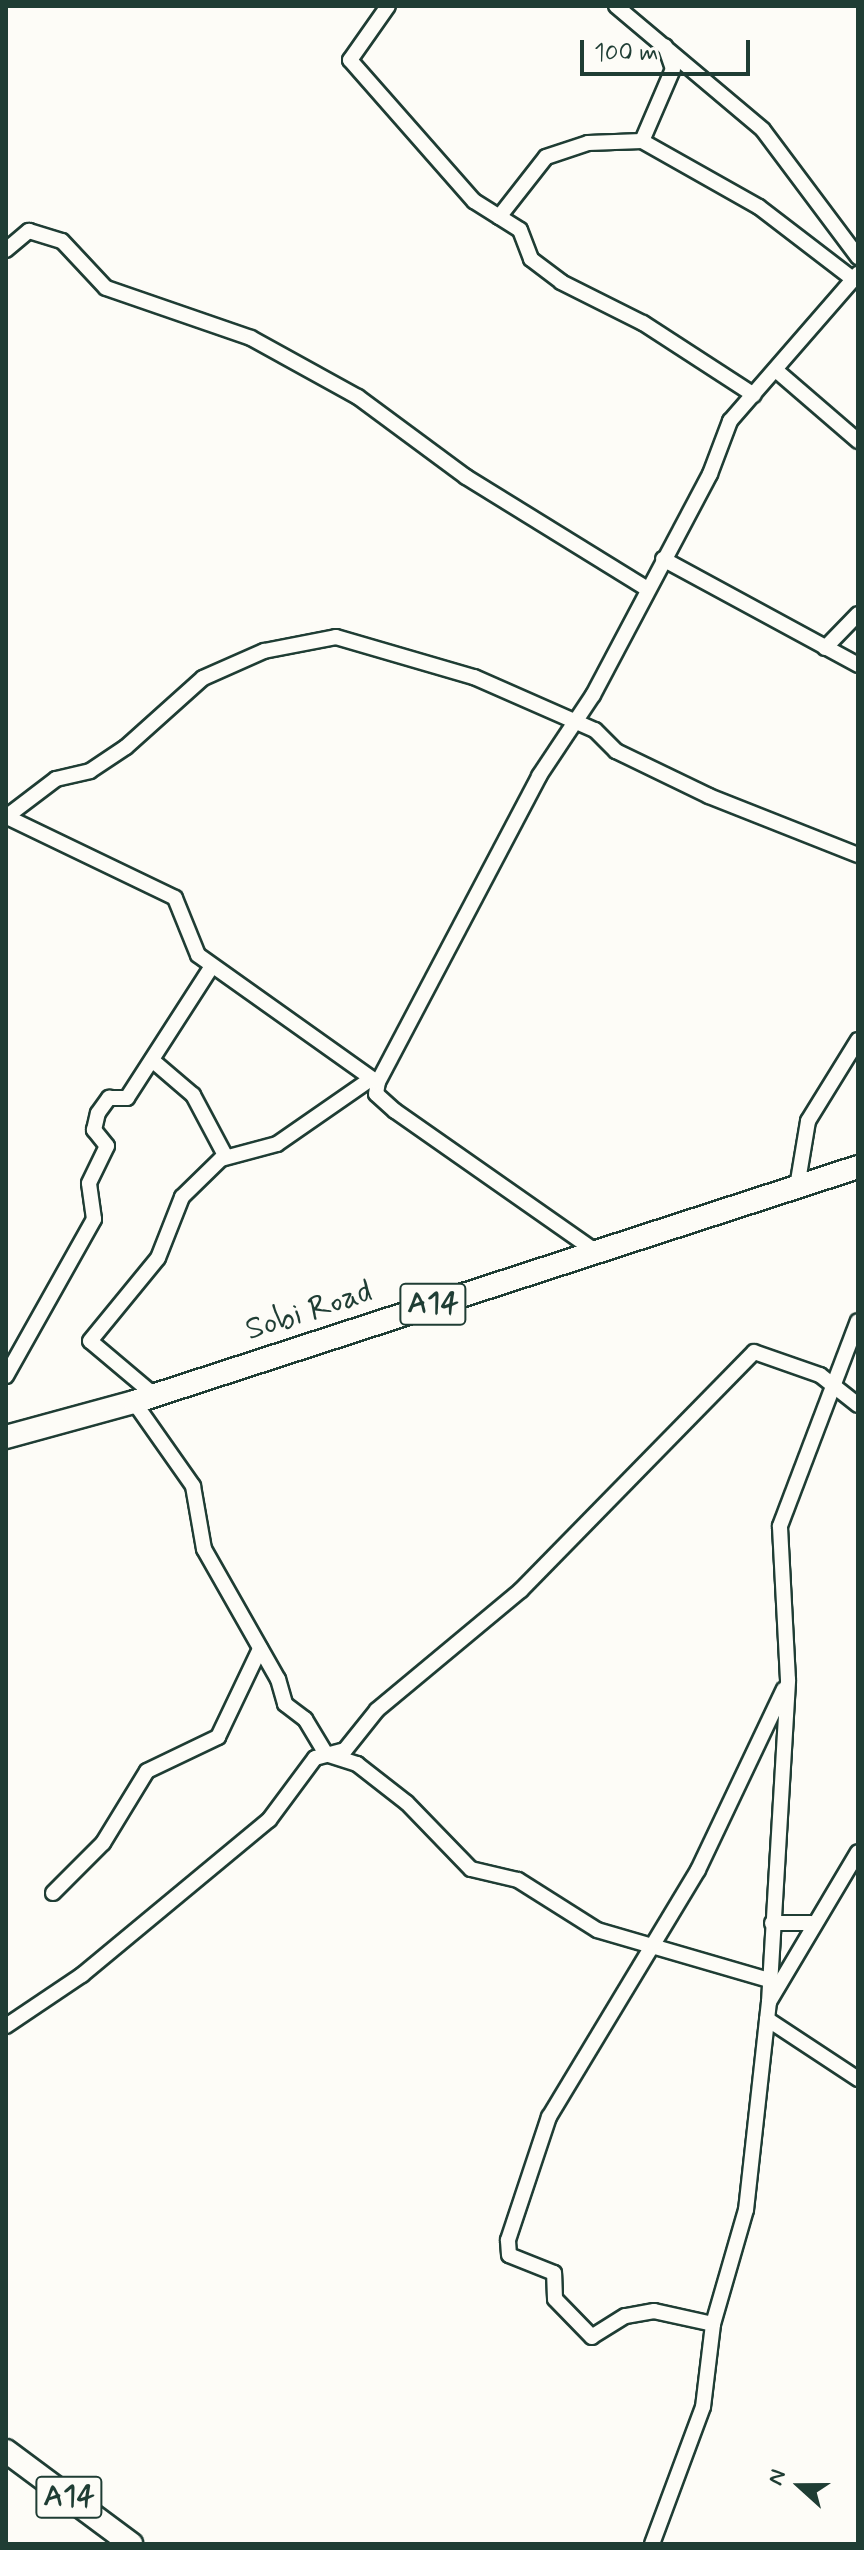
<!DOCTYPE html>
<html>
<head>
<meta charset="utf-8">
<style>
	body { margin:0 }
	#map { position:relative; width:864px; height:2550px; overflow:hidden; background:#fdfcf7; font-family:Mynerve,sans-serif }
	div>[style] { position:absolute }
	.roads { filter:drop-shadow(2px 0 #1f3d34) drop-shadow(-2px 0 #1f3d34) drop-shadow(0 2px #1f3d34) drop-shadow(0 -2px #1f3d34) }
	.minor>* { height:14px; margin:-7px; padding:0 7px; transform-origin:7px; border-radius:7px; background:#fdfcf7 }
	.trunk>* { height:22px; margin:-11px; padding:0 11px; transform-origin:11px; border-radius:11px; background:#fdfcf7 }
	span { translate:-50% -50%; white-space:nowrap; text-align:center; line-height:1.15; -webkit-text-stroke:6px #fdfcf7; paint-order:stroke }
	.shield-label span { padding:2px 6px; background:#fdfcf7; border:2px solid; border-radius:6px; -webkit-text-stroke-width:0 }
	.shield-label { font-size:30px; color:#1f3d34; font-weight:700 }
	.street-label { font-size:32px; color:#1f3d34 }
	.frame { position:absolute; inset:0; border:8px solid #1f3d34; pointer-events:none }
	.north { position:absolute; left:760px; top:2446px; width:80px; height:80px; -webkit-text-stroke:6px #fdfcf7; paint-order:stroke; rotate:291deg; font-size:22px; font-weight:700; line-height:32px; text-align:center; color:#1f3d34 }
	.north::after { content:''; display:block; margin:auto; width:28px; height:36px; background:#1f3d34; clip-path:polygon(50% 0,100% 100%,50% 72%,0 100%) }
	.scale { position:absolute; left:580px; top:40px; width:170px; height:36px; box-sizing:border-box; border:4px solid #1f3d34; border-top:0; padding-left:10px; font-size:24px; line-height:28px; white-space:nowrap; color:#1f3d34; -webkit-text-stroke:6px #fdfcf7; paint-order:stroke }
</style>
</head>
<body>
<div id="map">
	<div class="roads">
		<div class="minor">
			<i style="left:388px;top:6px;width:66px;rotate:125.1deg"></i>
			<i style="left:350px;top:60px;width:188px;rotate:48.7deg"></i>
			<i style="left:474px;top:201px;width:54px;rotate:32.2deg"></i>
			<i style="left:520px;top:230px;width:31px;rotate:69deg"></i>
			<i style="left:531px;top:259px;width:38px;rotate:37deg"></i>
			<i style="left:561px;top:282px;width:92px;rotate:26.6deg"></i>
			<i style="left:643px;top:323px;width:132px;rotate:33deg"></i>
			<i style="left:616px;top:6px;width:192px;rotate:40.1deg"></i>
			<i style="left:763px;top:130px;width:159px;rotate:53.2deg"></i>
			<i style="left:642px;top:141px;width:78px;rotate:-66.7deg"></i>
			<i style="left:673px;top:69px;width:24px;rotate:-109deg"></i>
			<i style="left:499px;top:217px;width:76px;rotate:-51.9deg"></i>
			<i style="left:546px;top:157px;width:44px;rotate:-18.4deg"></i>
			<i style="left:588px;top:143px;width:54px;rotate:-2.1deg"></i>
			<i style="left:642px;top:141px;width:134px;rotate:29.4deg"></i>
			<i style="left:759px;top:207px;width:120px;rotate:37.5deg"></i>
			<i style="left:6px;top:250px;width:30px;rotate:-40deg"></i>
			<i style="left:29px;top:231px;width:34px;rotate:17deg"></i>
			<i style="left:62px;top:241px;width:64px;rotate:46.9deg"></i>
			<i style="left:106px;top:288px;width:153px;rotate:19deg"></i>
			<i style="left:251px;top:338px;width:122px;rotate:28.9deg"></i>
			<i style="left:358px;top:397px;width:134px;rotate:36.5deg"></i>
			<i style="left:466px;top:477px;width:211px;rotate:31.7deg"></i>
			<i style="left:777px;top:371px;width:107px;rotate:40.8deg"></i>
			<i style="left:663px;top:559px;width:222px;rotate:28.5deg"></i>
			<i style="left:825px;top:648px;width:47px;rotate:-45.9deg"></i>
			<i style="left:6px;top:817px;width:63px;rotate:-37.2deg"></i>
			<i style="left:56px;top:779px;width:35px;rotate:-13deg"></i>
			<i style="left:90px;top:771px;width:43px;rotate:-33.7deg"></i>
			<i style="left:126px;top:747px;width:103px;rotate:-41.9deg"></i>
			<i style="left:203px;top:678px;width:67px;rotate:-23.9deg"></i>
			<i style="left:264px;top:651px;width:73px;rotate:-11deg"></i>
			<i style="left:336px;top:637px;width:144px;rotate:16.2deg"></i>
			<i style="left:474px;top:677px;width:132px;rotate:23.7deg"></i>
			<i style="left:595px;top:730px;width:30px;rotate:45deg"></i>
			<i style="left:616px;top:751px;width:103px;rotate:25.8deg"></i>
			<i style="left:709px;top:796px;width:160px;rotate:21.6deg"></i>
			<i style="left:9px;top:818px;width:184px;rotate:25.7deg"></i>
			<i style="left:175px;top:898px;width:61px;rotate:68deg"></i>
			<i style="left:198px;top:955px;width:219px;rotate:35.4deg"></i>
			<i style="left:152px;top:1060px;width:54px;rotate:40.5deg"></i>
			<i style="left:193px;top:1095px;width:70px;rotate:62deg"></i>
			<i style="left:797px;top:1187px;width:67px;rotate:-80.5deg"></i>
			<i style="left:808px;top:1121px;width:95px;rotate:-58.3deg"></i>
			<i style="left:598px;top:1253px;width:248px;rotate:-145deg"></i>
			<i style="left:395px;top:1111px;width:25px;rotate:-138deg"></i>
			<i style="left:376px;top:1094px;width:12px;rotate:-81deg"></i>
			<i style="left:378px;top:1082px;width:346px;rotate:-62.2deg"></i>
			<i style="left:539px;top:776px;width:97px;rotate:-56.3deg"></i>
			<i style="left:593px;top:695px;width:250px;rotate:-62.1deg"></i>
			<i style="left:710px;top:474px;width:57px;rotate:-69.3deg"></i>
			<i style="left:730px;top:421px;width:195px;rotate:-49deg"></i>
			<i style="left:6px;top:1376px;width:180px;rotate:-60.7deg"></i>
			<i style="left:94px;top:1219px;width:36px;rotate:-98deg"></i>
			<i style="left:89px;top:1183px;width:41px;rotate:-64.1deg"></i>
			<i style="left:107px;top:1146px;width:21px;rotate:-129deg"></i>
			<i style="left:94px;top:1130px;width:17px;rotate:-77deg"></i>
			<i style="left:98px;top:1113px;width:19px;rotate:-54deg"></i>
			<i style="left:109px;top:1098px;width:18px"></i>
			<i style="left:127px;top:1098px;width:157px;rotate:-57.2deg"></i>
			<i style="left:153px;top:1394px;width:82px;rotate:-139.9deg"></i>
			<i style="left:90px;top:1341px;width:107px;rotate:-50.7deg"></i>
			<i style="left:158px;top:1258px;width:66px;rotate:-68.5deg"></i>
			<i style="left:182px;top:1197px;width:54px;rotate:-44.3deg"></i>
			<i style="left:221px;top:1159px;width:58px;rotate:-15deg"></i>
			<i style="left:277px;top:1144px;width:114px;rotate:-34.7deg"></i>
			<i style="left:134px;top:1402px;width:103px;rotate:54.9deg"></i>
			<i style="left:193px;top:1486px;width:64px;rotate:80.1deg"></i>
			<i style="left:204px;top:1549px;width:150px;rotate:60.4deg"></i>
			<i style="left:278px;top:1679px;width:26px;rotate:74deg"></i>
			<i style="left:285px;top:1704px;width:25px;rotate:37deg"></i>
			<i style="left:305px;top:1719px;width:41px;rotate:59deg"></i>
			<i style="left:326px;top:1754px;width:33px;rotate:18deg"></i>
			<i style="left:357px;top:1764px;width:63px;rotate:38deg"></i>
			<i style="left:407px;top:1803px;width:92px;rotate:45.9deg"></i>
			<i style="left:471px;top:1869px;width:48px;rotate:13.2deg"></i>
			<i style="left:518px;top:1880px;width:93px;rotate:32.3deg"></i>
			<i style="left:597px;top:1930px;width:179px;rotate:16.2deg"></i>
			<i style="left:53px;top:1893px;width:71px;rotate:-45deg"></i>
			<i style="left:103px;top:1843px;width:84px;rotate:-58.6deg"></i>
			<i style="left:147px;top:1771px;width:79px;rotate:-25.6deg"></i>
			<i style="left:218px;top:1737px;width:98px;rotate:-64.5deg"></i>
			<i style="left:772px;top:1923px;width:39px"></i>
			<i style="left:769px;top:2002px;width:174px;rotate:-59.3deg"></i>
			<i style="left:767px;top:2019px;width:109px;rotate:33.4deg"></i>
			<i style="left:6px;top:2026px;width:92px;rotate:-33.9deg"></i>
			<i style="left:82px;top:1975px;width:243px;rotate:-39.7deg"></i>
			<i style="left:269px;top:1820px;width:77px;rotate:-53.4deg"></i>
			<i style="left:315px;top:1758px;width:31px;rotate:-15deg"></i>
			<i style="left:345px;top:1750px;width:51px;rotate:-51.3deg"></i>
			<i style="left:377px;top:1710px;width:187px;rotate:-39.8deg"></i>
			<i style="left:521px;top:1590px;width:333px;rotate:-45.6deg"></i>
			<i style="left:754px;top:1352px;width:70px;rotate:19.2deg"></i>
			<i style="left:820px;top:1375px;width:48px;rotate:38.3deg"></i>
			<i style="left:713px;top:2324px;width:60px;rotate:-167.6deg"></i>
			<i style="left:654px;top:2311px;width:29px;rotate:170deg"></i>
			<i style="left:625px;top:2316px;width:39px;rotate:148deg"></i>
			<i style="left:592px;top:2337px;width:53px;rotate:-134.2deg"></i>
			<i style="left:555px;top:2299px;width:26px;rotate:-92deg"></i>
			<i style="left:554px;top:2273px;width:48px;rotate:-158.2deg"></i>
			<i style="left:509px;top:2255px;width:15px;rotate:-94deg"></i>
			<i style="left:508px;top:2240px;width:130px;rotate:-71.6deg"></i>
			<i style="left:549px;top:2117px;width:288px;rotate:-58.9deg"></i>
			<i style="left:698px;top:1870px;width:200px;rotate:-64.6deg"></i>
			<i style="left:652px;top:2544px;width:146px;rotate:-69.6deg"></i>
			<i style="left:703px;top:2407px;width:84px;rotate:-83.1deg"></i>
			<i style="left:713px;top:2324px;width:119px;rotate:-73.9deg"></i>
			<i style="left:746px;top:2210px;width:209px;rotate:-83.7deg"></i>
			<i style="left:769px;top:2002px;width:323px;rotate:-86.6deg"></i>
			<i style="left:788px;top:1680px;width:154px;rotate:-93deg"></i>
			<i style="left:780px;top:1526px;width:219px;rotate:-69.2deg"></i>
		</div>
		<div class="trunk">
			<i style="left:6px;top:1437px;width:133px;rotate:-15.3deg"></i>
			<i style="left:134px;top:1402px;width:761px;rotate:-17.98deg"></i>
			<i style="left:6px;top:2451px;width:156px;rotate:36.6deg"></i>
		</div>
	</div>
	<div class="shield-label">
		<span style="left:433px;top:1304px">A14</span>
		<span style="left:69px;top:2497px">A14</span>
	</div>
	<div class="street-label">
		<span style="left:309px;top:1311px;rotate:-18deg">Sobi Road</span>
	</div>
	<div class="frame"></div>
	<div class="north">N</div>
	<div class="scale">100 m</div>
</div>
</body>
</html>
